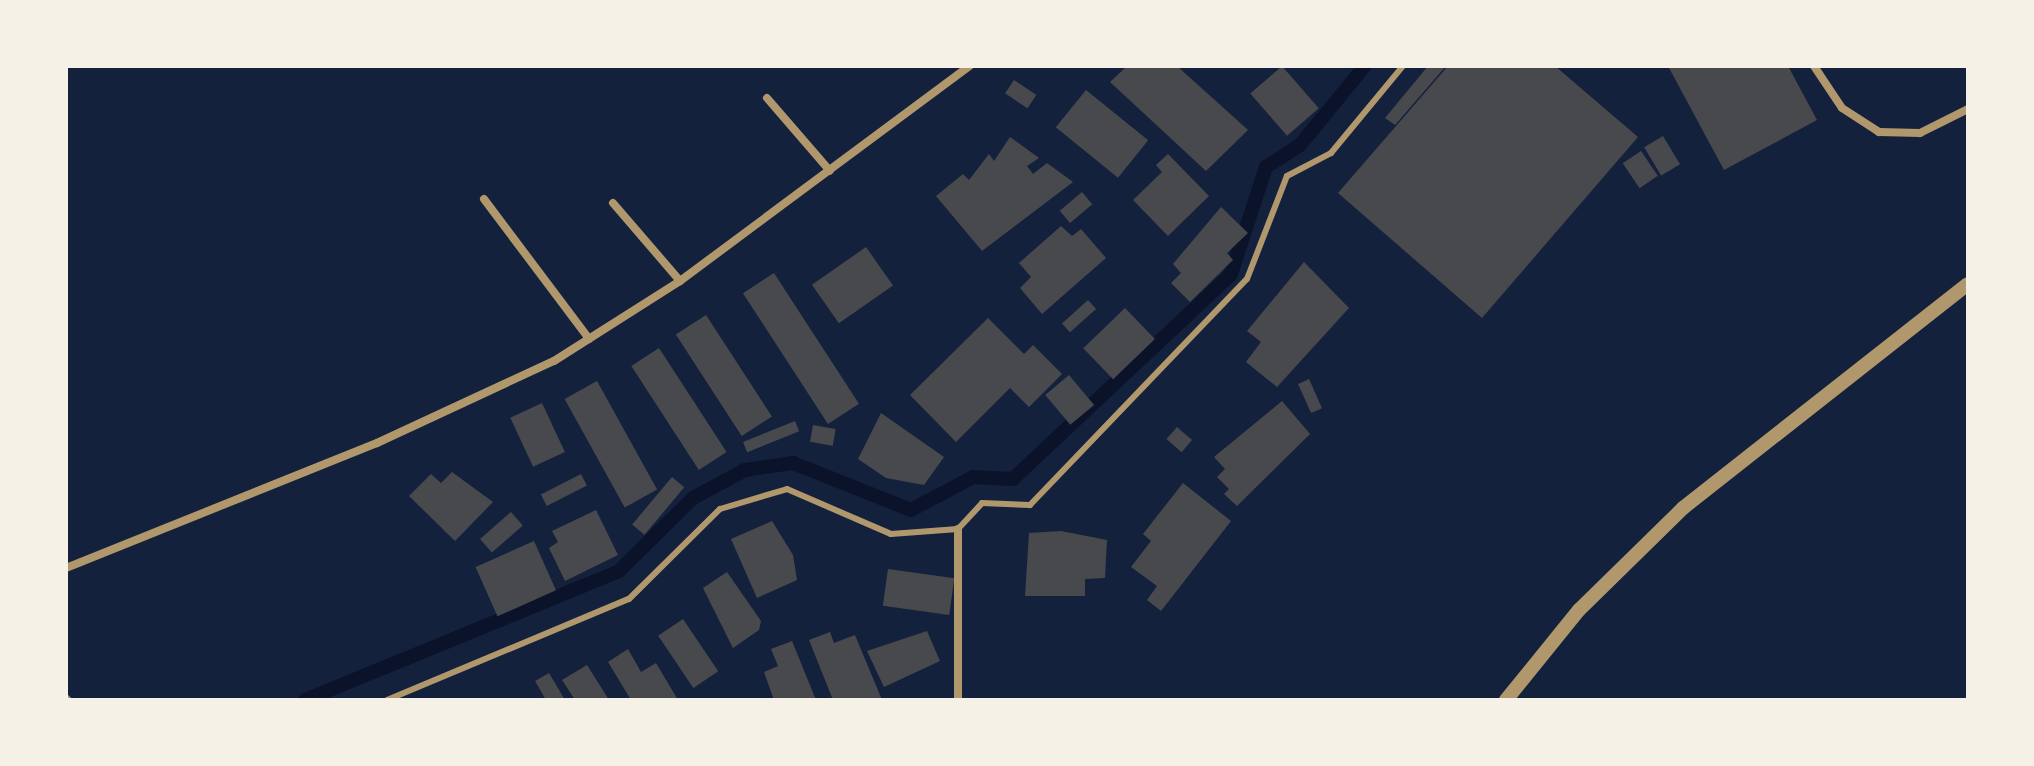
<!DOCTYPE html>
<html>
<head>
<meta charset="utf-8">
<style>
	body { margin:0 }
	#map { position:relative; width:2034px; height:766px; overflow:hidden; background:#14213d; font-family:"Libre Baskerville",serif }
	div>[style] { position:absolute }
	.stream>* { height:14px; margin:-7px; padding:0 7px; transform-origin:7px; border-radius:7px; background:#0b132b }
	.building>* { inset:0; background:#48494c; transform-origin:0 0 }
	.service>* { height:6px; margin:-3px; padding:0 3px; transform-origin:3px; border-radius:3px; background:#b1986c }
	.minor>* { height:8px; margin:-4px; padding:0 4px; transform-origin:4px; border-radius:4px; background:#b1986c }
	.tertiary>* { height:14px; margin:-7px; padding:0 7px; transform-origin:7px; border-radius:7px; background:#b1986c }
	span { translate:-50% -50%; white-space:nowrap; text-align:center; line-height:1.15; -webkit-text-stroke:6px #f6f1e7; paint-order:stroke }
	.frame { position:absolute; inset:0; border:68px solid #f6f1e7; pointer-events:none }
</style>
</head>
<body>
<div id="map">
	<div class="stream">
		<i style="left:305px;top:700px;width:339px;rotate:-22.3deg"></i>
		<i style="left:619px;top:571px;width:104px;rotate:-44.6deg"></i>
		<i style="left:693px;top:498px;width:59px;rotate:-28.3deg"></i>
		<i style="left:745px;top:470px;width:49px;rotate:-8.3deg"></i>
		<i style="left:793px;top:463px;width:127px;rotate:21.7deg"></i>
		<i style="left:911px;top:510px;width:70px;rotate:-28deg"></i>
		<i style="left:973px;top:477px;width:40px;rotate:2.9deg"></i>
		<i style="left:1013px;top:479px;width:299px;rotate:-43.2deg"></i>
		<i style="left:1231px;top:274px;width:113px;rotate:-71.9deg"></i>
		<i style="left:1266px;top:167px;width:40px;rotate:-32.9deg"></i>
		<i style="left:1300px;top:145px;width:102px;rotate:-50.6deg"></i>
	</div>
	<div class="building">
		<i style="clip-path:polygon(1127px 66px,1177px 66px,1248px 130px,1206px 171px,1110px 82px)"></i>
		<i style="left:1282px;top:66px;width:56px;height:42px;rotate:49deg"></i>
		<i style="clip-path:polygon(1428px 66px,1446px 66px,1395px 125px,1385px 118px)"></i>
		<i style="clip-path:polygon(1448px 66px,1555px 66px,1638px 137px,1482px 318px,1338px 193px)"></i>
		<i style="clip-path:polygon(1668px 66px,1788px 66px,1817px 120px,1724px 170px)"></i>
		<i style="left:1014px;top:80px;width:27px;height:16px;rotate:34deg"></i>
		<i style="left:1086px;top:90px;width:80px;height:48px;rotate:39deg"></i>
		<i style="left:1663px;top:136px;width:33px;height:22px;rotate:59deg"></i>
		<i style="clip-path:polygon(1010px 137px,1039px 158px,1027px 166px,1033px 174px,1047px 163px,1073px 182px,982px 251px,936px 196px,963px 174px,969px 180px,989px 154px,994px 161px)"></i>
		<i style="left:1641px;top:151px;width:30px;height:22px;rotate:56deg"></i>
		<i style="clip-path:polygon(1168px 154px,1209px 196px,1168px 236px,1133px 200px,1162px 172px,1156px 165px)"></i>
		<i style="left:1082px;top:192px;width:16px;height:29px;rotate:50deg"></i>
		<i style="clip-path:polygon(1221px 207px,1248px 233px,1227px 253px,1233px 260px,1190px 302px,1171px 283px,1181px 273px,1173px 264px)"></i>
		<i style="clip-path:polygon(1061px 226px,1072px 236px,1081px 229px,1106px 258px,1042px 314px,1020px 288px,1031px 277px,1019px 263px)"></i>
		<i style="left:866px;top:247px;width:47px;height:66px;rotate:55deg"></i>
		<i style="clip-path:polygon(1304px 262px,1349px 308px,1277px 387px,1246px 362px,1261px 342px,1247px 331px)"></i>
		<i style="left:774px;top:273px;width:156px;height:37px;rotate:57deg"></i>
		<i style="left:1088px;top:300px;width:12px;height:35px;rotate:48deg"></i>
		<i style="left:1125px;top:308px;width:43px;height:58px;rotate:46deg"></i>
		<i style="left:706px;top:315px;width:121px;height:36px;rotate:57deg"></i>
		<i style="clip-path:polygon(988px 318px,1024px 354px,1033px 345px,1062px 374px,1029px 407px,1010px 388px,956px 442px,910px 395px)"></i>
		<i style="left:659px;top:348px;width:124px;height:33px;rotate:57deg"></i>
		<i style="left:1069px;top:375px;width:39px;height:31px;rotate:50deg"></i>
		<i style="left:1309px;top:379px;width:32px;height:12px;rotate:66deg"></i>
		<i style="left:597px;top:381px;width:124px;height:37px;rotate:61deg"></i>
		<i style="clip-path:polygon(1282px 401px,1310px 434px,1237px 506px,1224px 494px,1229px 489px,1217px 477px,1225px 469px,1214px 457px)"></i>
		<i style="left:542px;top:403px;width:54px;height:35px;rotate:65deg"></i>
		<i style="clip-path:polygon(881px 413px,944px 457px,924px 485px,886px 478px,858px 459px)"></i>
		<i style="left:795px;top:421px;width:11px;height:56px;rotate:68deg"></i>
		<i style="left:813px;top:425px;width:23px;height:17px;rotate:10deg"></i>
		<i style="left:1177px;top:427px;width:20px;height:16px;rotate:41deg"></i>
		<i style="clip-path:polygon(452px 472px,493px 502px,455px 541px,409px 496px,431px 474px,441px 483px)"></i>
		<i style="left:581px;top:474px;width:13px;height:45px;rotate:63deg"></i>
		<i style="left:672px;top:477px;width:16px;height:62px;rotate:40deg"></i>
		<i style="clip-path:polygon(1183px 483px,1231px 521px,1161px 611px,1147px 600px,1157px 586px,1131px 567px,1151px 541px,1143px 534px)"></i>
		<i style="clip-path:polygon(596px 510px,618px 555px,565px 581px,549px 548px,558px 542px,552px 531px)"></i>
		<i style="left:511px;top:512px;width:18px;height:41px;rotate:49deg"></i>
		<i style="clip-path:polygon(772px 521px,793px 555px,797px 580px,757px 598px,731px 539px)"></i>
		<i style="clip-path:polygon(1061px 531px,1107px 540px,1105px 578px,1085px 579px,1085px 596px,1025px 596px,1029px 533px)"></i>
		<i style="left:534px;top:541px;width:54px;height:64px;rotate:66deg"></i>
		<i style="left:888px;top:569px;width:67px;height:37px;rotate:8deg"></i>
		<i style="clip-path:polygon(727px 572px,761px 621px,759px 630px,733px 648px,703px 588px)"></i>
		<i style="left:683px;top:619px;width:63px;height:30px;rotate:56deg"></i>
		<i style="clip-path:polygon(927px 631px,940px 661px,884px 687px,867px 651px)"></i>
		<i style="clip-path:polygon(830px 632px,834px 643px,855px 635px,882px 700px,833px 700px,809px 640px)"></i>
		<i style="clip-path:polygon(792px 641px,816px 700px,774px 700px,764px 672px,778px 666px,771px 649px)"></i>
		<i style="clip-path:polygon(628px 649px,641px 672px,656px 663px,678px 700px,631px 700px,608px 662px)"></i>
		<i style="clip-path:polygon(587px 665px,609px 700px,575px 700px,562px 680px)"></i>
		<i style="clip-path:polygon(549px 673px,565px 700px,546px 700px,535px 681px)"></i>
	</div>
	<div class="service">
		<i style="left:66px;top:697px;width:4px;rotate:45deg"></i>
		<i style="left:387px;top:700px;width:262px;rotate:-22.7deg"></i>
		<i style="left:629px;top:599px;width:128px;rotate:-44.7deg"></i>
		<i style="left:720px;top:509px;width:70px;rotate:-16.6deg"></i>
		<i style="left:787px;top:489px;width:113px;rotate:23.4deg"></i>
		<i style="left:891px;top:534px;width:67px;rotate:-4.3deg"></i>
		<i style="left:958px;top:529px;width:35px;rotate:-47deg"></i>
		<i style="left:982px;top:503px;width:48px;rotate:2.4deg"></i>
		<i style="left:1030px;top:505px;width:313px;rotate:-46.2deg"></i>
		<i style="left:1247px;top:279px;width:110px;rotate:-68.8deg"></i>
		<i style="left:1287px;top:176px;width:50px;rotate:-27.6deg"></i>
		<i style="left:1331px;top:153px;width:113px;rotate:-50.4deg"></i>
	</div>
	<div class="minor">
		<i style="left:1814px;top:66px;width:50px;rotate:56.3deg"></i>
		<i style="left:1842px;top:108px;width:44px;rotate:33deg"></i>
		<i style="left:1879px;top:132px;width:41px;rotate:1.4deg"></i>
		<i style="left:1920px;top:133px;width:54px;rotate:-26.6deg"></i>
		<i style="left:767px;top:98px;width:96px;rotate:49.2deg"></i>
		<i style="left:484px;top:199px;width:175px;rotate:53.1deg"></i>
		<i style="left:613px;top:203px;width:103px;rotate:49.3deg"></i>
		<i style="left:958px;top:529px;width:171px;rotate:90deg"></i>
		<i style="left:66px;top:568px;width:335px;rotate:-21.9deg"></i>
		<i style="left:377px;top:443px;width:195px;rotate:-24.9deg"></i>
		<i style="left:554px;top:361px;width:149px;rotate:-32.4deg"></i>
		<i style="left:680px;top:281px;width:361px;rotate:-36.6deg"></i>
	</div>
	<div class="tertiary">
		<i style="left:1506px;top:700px;width:116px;rotate:-51deg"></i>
		<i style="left:1579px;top:610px;width:146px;rotate:-44.4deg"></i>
		<i style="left:1683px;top:508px;width:362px;rotate:-38.2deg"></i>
	</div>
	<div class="frame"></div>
</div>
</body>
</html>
